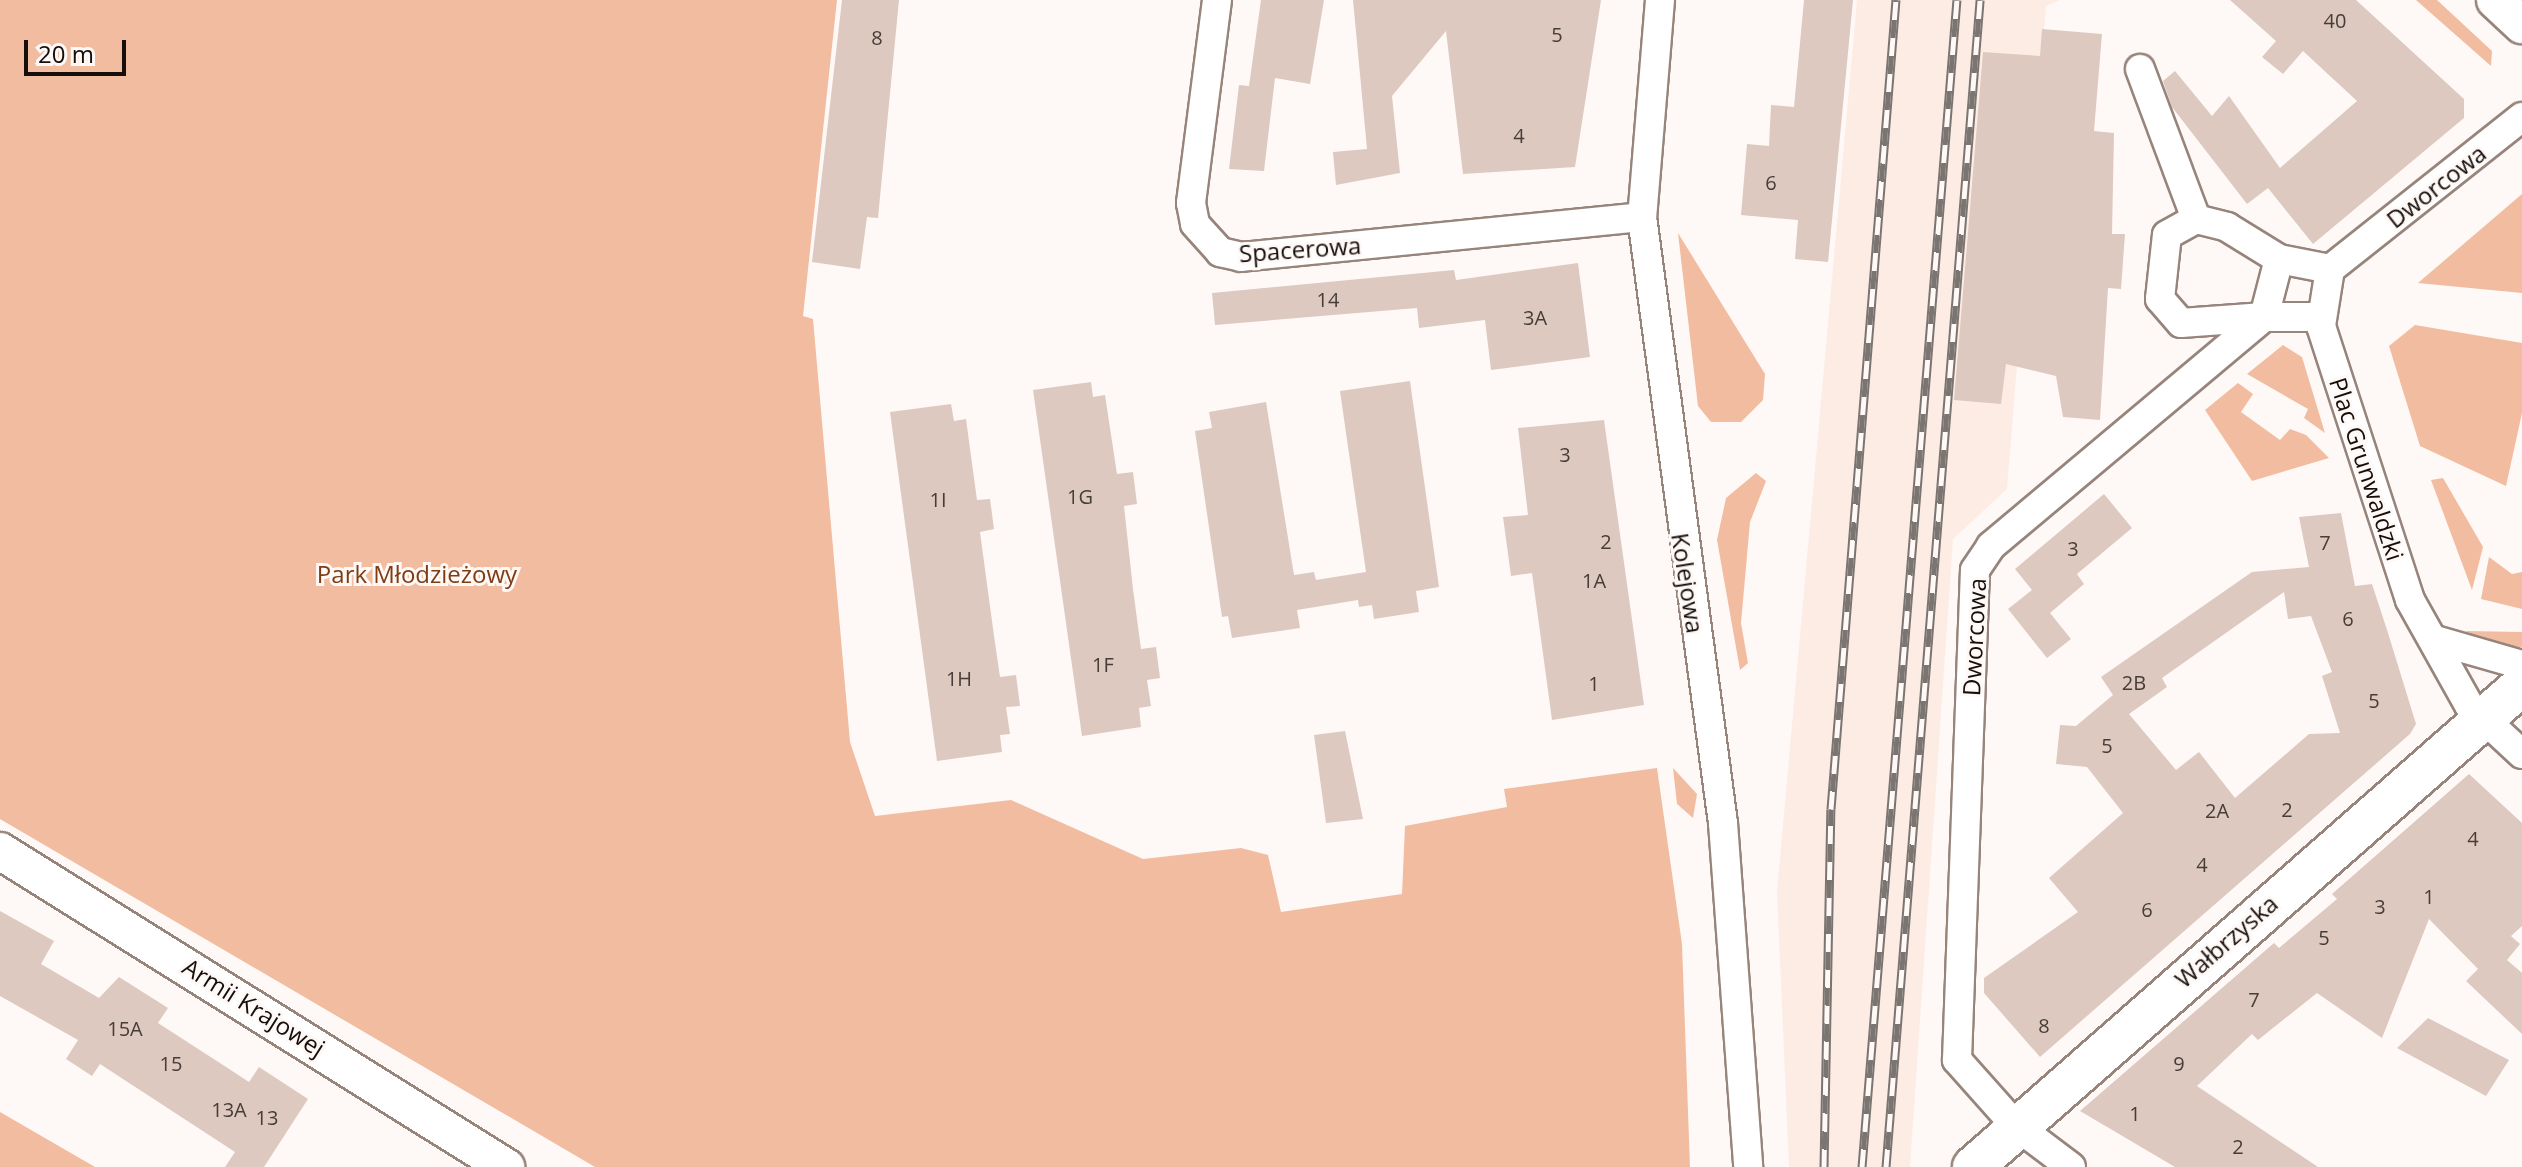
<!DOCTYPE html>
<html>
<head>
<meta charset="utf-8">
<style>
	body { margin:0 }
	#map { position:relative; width:2522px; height:1167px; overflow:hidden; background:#fef9f7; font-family:"Open Sans",sans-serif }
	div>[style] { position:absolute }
	.built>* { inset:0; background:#fdece3 }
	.green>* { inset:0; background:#f1bca0 }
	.building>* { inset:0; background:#ddc9bf }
	.roads { filter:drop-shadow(2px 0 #97847b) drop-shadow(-2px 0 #97847b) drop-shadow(0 2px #97847b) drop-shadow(0 -2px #97847b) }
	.minor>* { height:28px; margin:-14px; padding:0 14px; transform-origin:14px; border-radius:14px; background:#fff }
	.tertiary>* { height:36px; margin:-18px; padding:0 18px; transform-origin:18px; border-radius:18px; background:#fff }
	.secondary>* { height:40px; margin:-20px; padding:0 20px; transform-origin:20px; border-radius:20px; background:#fff }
	.rail>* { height:9px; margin-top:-4.5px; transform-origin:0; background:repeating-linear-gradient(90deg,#fef9f7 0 18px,#7b7572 0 36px); box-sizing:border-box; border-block:2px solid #7b7572 }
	span { translate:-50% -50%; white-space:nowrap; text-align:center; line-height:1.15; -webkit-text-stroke:6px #fef9f7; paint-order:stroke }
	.number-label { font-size:20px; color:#473d38 }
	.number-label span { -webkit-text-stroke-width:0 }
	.street-label { font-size:24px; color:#150e0b }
	.park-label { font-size:24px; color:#7f3c12 }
	.scale { position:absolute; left:24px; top:40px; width:102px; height:36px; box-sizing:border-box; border:4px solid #150e0b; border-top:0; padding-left:10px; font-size:24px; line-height:28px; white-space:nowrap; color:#150e0b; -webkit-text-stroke:6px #fef9f7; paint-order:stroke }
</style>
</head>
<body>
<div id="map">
	<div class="built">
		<i style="clip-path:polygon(1857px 0,2060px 0,2046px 6px,2007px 489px,1953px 539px,1910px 1167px,1789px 1167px,1777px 892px)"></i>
	</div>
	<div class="green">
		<i style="clip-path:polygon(0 0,837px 0,803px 316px,813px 319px,850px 742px,875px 816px,1011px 800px,1143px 859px,1241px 848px,1268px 855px,1281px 912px,1402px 894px,1405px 826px,1507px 807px,1504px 789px,1657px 768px,1682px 944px,1690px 1167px,595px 1167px,0 819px)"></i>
		<i style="clip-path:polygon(2416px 0,2437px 0,2492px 51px,2491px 66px)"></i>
		<i style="clip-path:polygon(2522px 194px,2522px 293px,2418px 283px)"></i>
		<i style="clip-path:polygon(1678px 233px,1765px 374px,1763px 400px,1741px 422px,1711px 422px,1698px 406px)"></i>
		<i style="clip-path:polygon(2415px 325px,2522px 343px,2522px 413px,2506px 486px,2420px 446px,2389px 346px)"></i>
		<i style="clip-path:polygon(2283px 345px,2302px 357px,2325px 433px,2304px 418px,2308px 409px,2247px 374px)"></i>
		<i style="clip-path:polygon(2238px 383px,2253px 394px,2241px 412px,2280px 440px,2290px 429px,2306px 435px,2329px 458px,2252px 481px,2205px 410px)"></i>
		<i style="clip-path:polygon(1756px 473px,1766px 481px,1750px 522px,1741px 623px,1748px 663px,1740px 670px,1717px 540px,1726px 498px)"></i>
		<i style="clip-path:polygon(2443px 478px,2483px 547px,2472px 590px,2431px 480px)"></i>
		<i style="clip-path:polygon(2489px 557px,2512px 574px,2522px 572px,2522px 609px,2481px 599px)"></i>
		<i style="clip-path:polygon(2465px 631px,2522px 632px,2522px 647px,2497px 647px)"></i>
		<i style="clip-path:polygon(1673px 768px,1697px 794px,1693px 818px,1677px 804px)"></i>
		<i style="clip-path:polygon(0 1112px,95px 1167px,0 1167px)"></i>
	</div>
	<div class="building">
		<i style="clip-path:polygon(842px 0,899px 0,878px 218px,867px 217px,860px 269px,812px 262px)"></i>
		<i style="clip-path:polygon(1261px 0,1324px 0,1310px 84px,1275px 78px,1264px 171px,1229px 169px,1239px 85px,1249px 86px)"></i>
		<i style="clip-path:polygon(1353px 0,1601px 0,1575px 167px,1463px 174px,1446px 31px,1392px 96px,1400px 173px,1336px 185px,1333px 152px,1367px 149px)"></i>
		<i style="clip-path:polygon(1804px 0,1853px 0,1828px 262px,1795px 259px,1798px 220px,1741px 215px,1747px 144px,1769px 146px,1771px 105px,1794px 107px)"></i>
		<i style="clip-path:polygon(2230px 0,2356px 0,2464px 99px,2464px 118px,2313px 244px,2268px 188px,2247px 204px,2172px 107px,2163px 81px,2175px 71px,2212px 116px,2229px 96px,2280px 168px,2357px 101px,2303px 51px,2283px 74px,2262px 57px,2276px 41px)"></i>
		<i style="clip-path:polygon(2042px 29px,2102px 34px,2094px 131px,2114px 133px,2112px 234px,2125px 234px,2121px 289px,2108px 288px,2100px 420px,2063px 417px,2056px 376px,2006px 364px,2001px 404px,1954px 400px,1983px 52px,2040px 56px)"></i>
		<i style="clip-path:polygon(1578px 263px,1590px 357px,1491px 370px,1485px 320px,1419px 328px,1417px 308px,1215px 325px,1212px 293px,1454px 270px,1456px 280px)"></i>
		<i style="clip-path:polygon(1410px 381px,1439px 587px,1416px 591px,1419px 612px,1374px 619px,1372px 605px,1359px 607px,1358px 600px,1297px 610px,1300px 628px,1232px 638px,1228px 616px,1222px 617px,1195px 431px,1212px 428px,1209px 412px,1266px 402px,1294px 575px,1314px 572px,1316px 580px,1366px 572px,1340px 391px)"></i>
		<i style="clip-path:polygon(1091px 382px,1093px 397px,1105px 395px,1117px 474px,1133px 472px,1137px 504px,1124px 506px,1133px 589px,1141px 649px,1156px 647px,1160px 678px,1147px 680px,1151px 706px,1139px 708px,1141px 727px,1082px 736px,1033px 390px)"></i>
		<i style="clip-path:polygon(951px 404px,954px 421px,966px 419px,977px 500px,990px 499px,994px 529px,980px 532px,994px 636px,1000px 677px,1016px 675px,1020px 706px,1006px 707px,1010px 734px,1000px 735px,1002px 752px,937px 761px,890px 412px)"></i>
		<i style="clip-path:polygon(1604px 420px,1644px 705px,1552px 720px,1532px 573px,1511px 576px,1503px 517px,1528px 515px,1518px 428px)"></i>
		<i style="clip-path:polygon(2104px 494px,2132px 528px,2077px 574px,2084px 584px,2050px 613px,2071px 639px,2047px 658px,2008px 609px,2032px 590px,2015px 569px)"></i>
		<i style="clip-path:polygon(evenodd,2341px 513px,2355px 586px,2372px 584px,2388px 633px,2416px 724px,2410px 734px,2040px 1057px,1984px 993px,1984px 978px,2078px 912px,2049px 878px,2123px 813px,2087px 767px,2056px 764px,2060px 725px,2076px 726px,2113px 695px,2101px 677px,2252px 572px,2309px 567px,2299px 517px,2341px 513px,2284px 592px,2288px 619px,2311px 616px,2332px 672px,2322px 676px,2340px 733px,2309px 734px,2235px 798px,2199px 752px,2176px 770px,2129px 714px,2167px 687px,2162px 678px,2284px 592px)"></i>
		<i style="clip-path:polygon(1345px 731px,1363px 819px,1326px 823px,1314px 735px)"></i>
		<i style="clip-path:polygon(2469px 774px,2522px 823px,2522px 926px,2511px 936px,2520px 944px,2507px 960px,2522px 973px,2522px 1034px,2466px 981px,2478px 969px,2429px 919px,2382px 1038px,2317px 993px,2258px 1040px,2252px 1034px,2197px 1086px,2318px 1167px,2175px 1167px,2080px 1111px,2274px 943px,2279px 948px,2337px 899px,2332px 894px)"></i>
		<i style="clip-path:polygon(0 911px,54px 941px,41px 964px,99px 998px,119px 977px,168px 1008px,158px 1023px,223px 1065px,249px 1082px,259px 1067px,308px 1099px,264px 1167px,225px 1167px,235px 1152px,100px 1064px,92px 1076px,66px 1059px,78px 1040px,0 996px)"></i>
		<i style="clip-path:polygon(2428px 1018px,2509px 1060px,2486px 1096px,2397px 1048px)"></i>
	</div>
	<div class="roads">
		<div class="minor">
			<i style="left:1217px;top:0;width:205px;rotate:97.3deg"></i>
			<i style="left:1191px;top:203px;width:21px;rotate:79deg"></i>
			<i style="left:1195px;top:224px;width:38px;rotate:48deg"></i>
			<i style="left:1220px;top:252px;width:22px;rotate:13deg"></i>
			<i style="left:1241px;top:257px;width:403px;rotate:-5.7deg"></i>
			<i style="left:1660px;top:0;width:218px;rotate:94.7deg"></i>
			<i style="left:1642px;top:217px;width:611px;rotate:82.39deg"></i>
			<i style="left:1723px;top:823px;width:345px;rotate:85.8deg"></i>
			<i style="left:2140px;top:69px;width:160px;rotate:69.5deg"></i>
			<i style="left:2522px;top:117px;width:245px;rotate:141.6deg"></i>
			<i style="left:2330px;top:269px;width:58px;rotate:99deg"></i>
			<i style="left:2321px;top:326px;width:288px;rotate:72deg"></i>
			<i style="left:2410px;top:600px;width:120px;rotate:60.7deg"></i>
			<i style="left:2469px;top:705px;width:72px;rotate:42.8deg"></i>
			<i style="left:2279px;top:259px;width:60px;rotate:104.5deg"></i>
			<i style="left:2264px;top:317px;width:83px;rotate:175.9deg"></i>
			<i style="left:2181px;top:323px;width:32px;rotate:-131deg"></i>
			<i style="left:2160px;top:299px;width:64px;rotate:-83.8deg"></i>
			<i style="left:2167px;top:235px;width:33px;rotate:-29deg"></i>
			<i style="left:2196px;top:219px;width:32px;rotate:14deg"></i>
			<i style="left:2227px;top:227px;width:61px;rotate:31.6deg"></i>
			<i style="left:2279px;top:259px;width:52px;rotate:11.1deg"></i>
			<i style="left:2435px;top:640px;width:91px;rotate:16deg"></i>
			<i style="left:2071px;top:1167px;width:71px;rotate:-143deg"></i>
			<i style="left:2014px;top:1124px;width:86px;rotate:-131.7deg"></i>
			<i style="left:1957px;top:1060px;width:490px;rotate:-87.9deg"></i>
			<i style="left:1975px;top:570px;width:29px;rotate:-56deg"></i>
			<i style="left:1991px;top:546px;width:356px;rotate:-40deg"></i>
			<i style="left:2264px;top:317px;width:57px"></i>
		</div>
		<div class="tertiary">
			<i style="left:2495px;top:0;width:37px;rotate:43deg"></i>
			<i style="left:0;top:851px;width:597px;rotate:31.99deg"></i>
		</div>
		<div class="secondary">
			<i style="left:1973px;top:1167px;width:731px;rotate:-41.28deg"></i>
		</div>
	</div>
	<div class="rail">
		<i style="left:1824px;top:1167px;width:358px;rotate:-88.9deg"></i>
		<i style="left:1831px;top:809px;width:812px;rotate:-85.41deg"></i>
		<i style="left:1862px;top:1167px;width:1171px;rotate:-85.35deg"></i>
		<i style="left:1886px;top:1167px;width:1171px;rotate:-85.39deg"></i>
	</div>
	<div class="number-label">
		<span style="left:2335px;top:20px">40</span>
		<span style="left:1557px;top:34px">5</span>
		<span style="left:877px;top:37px">8</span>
		<span style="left:1519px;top:135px">4</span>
		<span style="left:1771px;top:182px">6</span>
		<span style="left:1328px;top:299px">14</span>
		<span style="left:1535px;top:317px">3A</span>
		<span style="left:1565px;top:454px">3</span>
		<span style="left:1080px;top:496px">1G</span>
		<span style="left:938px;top:499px">1I</span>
		<span style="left:1606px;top:541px">2</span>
		<span style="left:2325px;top:542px">7</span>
		<span style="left:2073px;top:548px">3</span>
		<span style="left:1594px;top:580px">1A</span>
		<span style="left:2348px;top:618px">6</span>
		<span style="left:1103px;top:664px">1F</span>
		<span style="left:959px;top:678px">1H</span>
		<span style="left:2134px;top:682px">2B</span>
		<span style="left:1594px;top:683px">1</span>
		<span style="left:2374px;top:700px">5</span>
		<span style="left:2107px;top:745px">5</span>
		<span style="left:2287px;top:809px">2</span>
		<span style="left:2217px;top:810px">2A</span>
		<span style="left:2473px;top:838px">4</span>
		<span style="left:2202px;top:864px">4</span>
		<span style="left:2429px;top:896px">1</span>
		<span style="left:2380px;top:906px">3</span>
		<span style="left:2147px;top:909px">6</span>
		<span style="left:2324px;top:937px">5</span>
		<span style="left:2254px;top:999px">7</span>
		<span style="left:2044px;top:1025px">8</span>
		<span style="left:125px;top:1028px">15A</span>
		<span style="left:171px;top:1063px">15</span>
		<span style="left:2179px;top:1063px">9</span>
		<span style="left:229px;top:1109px">13A</span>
		<span style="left:2135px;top:1113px">1</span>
		<span style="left:267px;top:1117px">13</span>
		<span style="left:2238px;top:1146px">2</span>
	</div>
	<div class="street-label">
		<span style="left:2436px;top:186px;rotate:-38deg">Dworcowa</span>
		<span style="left:1300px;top:249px;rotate:-4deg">Spacerowa</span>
		<span style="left:2367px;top:469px;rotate:72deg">Plac Grunwaldzki</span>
		<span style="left:1688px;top:583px;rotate:81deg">Kolejowa</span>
		<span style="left:1974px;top:637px;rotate:-87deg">Dworcowa</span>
		<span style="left:2226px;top:941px;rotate:-41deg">Wałbrzyska</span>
		<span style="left:254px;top:1007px;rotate:32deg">Armii Krajowej</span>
	</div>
	<div class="park-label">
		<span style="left:417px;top:574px">Park Młodzieżowy</span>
	</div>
	<div class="scale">20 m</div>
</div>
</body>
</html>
